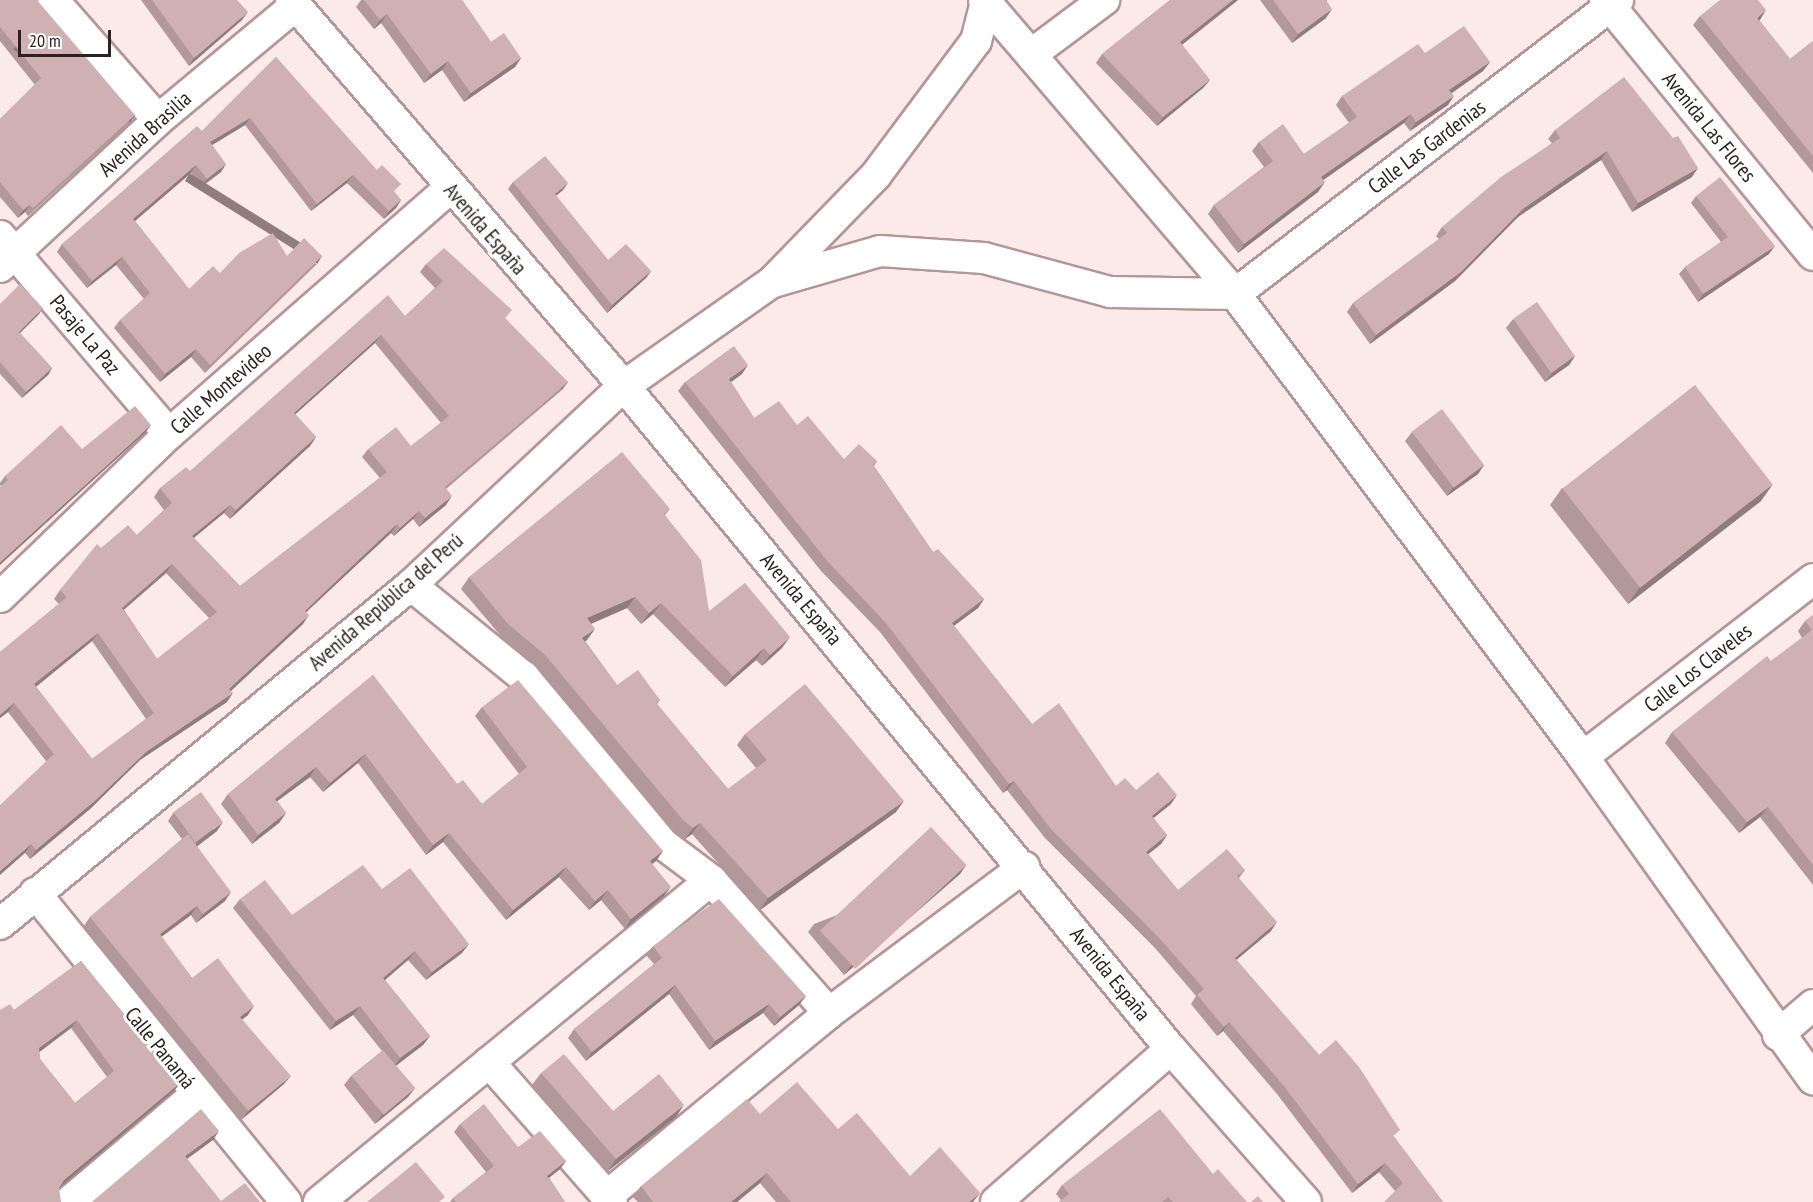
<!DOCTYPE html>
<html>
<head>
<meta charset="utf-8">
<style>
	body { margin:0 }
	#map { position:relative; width:1813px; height:1202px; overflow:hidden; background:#fce9ea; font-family:"PT Sans Narrow",sans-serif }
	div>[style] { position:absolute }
	.roads { filter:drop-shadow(2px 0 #b39698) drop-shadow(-2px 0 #b39698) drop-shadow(0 2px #b39698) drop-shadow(0 -2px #b39698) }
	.street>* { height:30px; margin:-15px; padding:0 15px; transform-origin:15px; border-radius:15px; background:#fff }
	.wall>* { inset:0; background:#b2989a }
	.shaded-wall>* { inset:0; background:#917c7d; transform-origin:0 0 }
	.building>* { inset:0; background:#cfb1b3; transform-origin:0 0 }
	span { translate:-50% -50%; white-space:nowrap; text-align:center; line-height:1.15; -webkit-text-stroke:6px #fff; paint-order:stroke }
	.street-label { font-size:21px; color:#2c2121 }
	.scale { position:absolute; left:18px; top:30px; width:93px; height:27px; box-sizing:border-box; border:3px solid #2c2121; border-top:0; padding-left:8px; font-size:18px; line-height:21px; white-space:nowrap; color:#2c2121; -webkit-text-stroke:4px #fff; paint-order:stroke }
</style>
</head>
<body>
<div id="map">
	<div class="roads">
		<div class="street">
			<i style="left:53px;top:0;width:159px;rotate:48.8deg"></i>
			<i style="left:291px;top:0;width:510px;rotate:49.22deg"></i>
			<i style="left:624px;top:386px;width:860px;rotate:50.48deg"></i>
			<i style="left:1171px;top:1049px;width:204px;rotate:48.6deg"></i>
			<i style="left:984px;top:0;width:387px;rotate:49.5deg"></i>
			<i style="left:1235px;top:294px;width:579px;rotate:53.07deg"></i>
			<i style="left:1583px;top:757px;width:396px;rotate:54.5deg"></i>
			<i style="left:1605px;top:0;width:329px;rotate:50.8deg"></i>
			<i style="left:1033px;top:53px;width:89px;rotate:-36.7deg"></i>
			<i style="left:0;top:236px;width:260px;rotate:49.5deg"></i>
			<i style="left:0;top:267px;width:216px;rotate:-42.9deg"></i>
			<i style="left:158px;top:120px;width:178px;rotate:-39.8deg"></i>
			<i style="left:773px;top:282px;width:111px;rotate:-16.2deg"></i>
			<i style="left:880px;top:251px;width:104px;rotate:3.9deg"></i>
			<i style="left:984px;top:258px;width:131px;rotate:15.1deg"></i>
			<i style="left:1110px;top:292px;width:125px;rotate:0.9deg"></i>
			<i style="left:1235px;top:294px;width:483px;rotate:-37.5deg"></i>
			<i style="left:411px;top:585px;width:146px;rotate:39.2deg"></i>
			<i style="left:524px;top:677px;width:217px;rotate:50.2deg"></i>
			<i style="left:663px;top:844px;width:60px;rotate:36.9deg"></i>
			<i style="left:0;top:597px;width:235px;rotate:-44deg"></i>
			<i style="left:169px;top:434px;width:372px;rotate:-41.2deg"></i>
			<i style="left:1583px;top:757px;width:291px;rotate:-37.7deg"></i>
			<i style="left:35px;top:893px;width:398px;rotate:50.9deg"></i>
			<i style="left:0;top:924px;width:533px;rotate:-39.52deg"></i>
			<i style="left:411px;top:585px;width:291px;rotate:-43.1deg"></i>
			<i style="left:624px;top:386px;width:181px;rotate:-35.1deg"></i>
			<i style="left:772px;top:282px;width:149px;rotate:-45.8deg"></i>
			<i style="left:876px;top:175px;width:167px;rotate:-53.3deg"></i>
			<i style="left:976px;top:41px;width:40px;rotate:-75.6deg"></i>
			<i style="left:1778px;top:1035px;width:46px;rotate:-40.6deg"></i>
			<i style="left:489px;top:1062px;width:186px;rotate:48.7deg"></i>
			<i style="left:607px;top:1196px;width:288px;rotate:-39.5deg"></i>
			<i style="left:829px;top:1013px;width:244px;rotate:-36.8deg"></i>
			<i style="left:69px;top:1202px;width:167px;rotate:-40.2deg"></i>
			<i style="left:319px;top:1202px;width:507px;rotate:-39.4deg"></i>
			<i style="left:711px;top:880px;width:178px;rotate:48.4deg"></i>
			<i style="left:996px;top:1202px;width:232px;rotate:-41.2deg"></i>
		</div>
	</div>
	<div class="wall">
		<i style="clip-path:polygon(0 0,130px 123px,28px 216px,25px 212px,18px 218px,0 197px,0 119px,35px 85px,0 41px)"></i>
		<i style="clip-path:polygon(141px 0,237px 0,242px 20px,189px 66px)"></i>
		<i style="clip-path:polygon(361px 0,462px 0,491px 42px,521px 58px,515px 67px,464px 102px,442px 70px,424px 83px,381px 23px,374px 29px,356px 7px)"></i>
		<i style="clip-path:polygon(1170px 0,1238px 0,1182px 45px,1210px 80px,1203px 88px,1157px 126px,1096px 63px,1102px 54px)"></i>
		<i style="clip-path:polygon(1260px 0,1327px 0,1326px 18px,1292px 43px)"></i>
		<i style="clip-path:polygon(1700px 16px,1759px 20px,1790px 59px,1813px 41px,1813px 173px,1693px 25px)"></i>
		<i style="clip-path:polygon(1425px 53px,1490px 62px,1483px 71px,1452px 93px,1448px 105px,1410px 131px,1404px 123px,1323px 180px,1318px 192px,1238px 253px,1208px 214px,1214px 205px,1264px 167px,1252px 151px,1259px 142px,1304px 154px,1349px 123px,1336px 105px,1342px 96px)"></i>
		<i style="clip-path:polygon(276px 57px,401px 200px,396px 208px,384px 219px,347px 183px,311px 211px,245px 125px,212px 145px,221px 172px,201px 187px,191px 173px,135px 221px,189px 289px,220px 273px,287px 256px,317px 264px,205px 373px,191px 357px,160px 382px,114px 328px,120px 320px,144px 299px,116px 265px,87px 288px,57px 252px,62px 244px,202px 131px)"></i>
		<i style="clip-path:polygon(1555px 130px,1692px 177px,1632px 212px,1601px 160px,1518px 217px,1455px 281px,1370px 344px,1347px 312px,1353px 303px,1439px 239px,1436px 236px,1442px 227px,1552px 143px,1548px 139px)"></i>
		<i style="clip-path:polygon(513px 182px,563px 190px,556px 196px,608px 260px,651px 271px,646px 278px,607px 313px,508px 189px)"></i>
		<i style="clip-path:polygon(1696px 196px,1769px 254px,1698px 302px,1679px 274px,1685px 267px,1721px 242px,1691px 203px)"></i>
		<i style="clip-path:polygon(evenodd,426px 264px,506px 319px,562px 390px,446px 489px,446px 505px,419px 527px,413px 519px,394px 536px,391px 533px,332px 587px,306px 612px,303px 624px,231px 691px,227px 702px,140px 760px,90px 809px,30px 859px,25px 853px,46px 761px,8px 712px,0 718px,0 652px,59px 604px,54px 599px,60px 590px,101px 548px,137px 535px,164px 510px,154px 497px,160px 488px,190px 471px,405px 316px,435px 288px,420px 272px,426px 264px,375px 343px,441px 423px,411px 446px,368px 449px,362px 457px,380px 478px,240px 586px,194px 538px,224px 513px,230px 519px,310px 446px,316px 437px,295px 414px,375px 343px,426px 264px,166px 573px,209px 618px,157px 659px,124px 610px,166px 573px,426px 264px,92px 641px,146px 719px,92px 759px,36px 687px,92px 641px)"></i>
		<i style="clip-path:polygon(0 304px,39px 314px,20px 333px,52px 368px,48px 375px,22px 398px,0 374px)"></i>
		<i style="clip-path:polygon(1513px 319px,1575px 356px,1569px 365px,1545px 382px,1506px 328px)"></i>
		<i style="clip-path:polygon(742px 374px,731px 382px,754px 418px,797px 425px,844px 459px,877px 461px,874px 466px,933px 552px,984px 599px,978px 608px,954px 626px,1032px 724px,1116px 786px,1136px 790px,1171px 804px,1153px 818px,1167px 835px,1161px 844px,1148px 854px,1178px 890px,1245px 870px,1239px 878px,1271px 931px,1236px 960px,1319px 1055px,1395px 1138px,1443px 1202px,1395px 1191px,1379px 1172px,1352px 1193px,1277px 1094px,1223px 1031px,1217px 1036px,1191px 1004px,1196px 996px,1155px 948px,1045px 838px,1007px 790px,1003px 793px,880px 632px,821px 571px,678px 391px,685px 382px)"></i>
		<i style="clip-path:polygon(151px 425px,145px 433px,1px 486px,0 485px,0 483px,5px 476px)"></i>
		<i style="clip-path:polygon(1412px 432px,1484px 465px,1478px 474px,1447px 496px,1405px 441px)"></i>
		<i style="clip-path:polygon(1562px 488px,1761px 501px,1628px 604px,1550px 505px)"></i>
		<i style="clip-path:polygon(670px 509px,665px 515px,709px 611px,782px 648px,762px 666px,756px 660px,725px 687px,653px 614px,641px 624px,627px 608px,591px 624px,587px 640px,585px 641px,617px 685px,660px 700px,657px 704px,728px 789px,756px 768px,737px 745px,745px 734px,896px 812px,760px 910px,692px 834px,685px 839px,675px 831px,537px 666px,500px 635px,461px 589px,469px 577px)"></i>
		<i style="clip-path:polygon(1813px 615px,1813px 885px,1760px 817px,1739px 833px,1665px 743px,1672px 732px,1771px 661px,1802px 638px,1798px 631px,1805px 621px)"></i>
		<i style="clip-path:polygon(373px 675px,457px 784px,482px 804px,519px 774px,475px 716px,482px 707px,663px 851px,656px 861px,652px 864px,664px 896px,625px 929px,601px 900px,589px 910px,559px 877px,506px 920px,443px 842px,426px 855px,358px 763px,323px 792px,310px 777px,277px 801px,286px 813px,279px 823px,252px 844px,221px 804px,228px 794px)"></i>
		<i style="clip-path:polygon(174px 812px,217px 831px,197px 846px,225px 901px,196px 923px,191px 915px,161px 937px,192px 978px,248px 1015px,242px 1019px,284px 1084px,241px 1120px,84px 926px,90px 917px,182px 839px,168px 821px)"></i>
		<i style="clip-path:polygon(966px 865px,960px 874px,844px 975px,808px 932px,814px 924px)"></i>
		<i style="clip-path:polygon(382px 889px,462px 953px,426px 980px,408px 960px,385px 980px,430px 1036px,423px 1045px,396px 1066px,415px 1088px,408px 1097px,375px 1124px,344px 1085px,351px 1076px,382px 1051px,353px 1015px,330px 1030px,233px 908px,240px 899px,292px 915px)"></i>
		<i style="clip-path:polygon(653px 946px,806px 996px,799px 1005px,774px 1026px,763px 1013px,709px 1050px,669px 994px,586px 1061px,568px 1038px,574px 1029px,654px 964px,646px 955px)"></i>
		<i style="clip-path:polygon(evenodd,81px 961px,180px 1083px,174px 1091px,59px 1188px,14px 1010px,81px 961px,71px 1028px,107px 1077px,75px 1103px,40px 1059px,39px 1052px,71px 1028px)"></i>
		<i style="clip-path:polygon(541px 1073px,613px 1111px,676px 1117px,608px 1171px,532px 1085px)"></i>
		<i style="clip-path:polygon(760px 1114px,838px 1129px,910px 1176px,973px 1202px,776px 1202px,760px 1183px,737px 1202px,638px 1202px,633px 1197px,641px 1186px)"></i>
		<i style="clip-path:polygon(460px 1124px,518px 1147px,566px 1161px,560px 1169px,549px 1178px,565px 1202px,450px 1202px,453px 1198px,486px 1172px,454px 1132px)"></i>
		<i style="clip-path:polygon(1213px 1174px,1247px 1202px,1059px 1202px,1061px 1200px,1056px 1194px,1062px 1185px)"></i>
	</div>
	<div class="shaded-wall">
		<i style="clip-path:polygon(1233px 0,1238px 0,1174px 51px,1180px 42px)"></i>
		<i style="clip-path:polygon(1332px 9px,1326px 18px,1292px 43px,1298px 34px)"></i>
		<i style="clip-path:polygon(1766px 10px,1760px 20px,1750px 27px,1757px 18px)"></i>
		<i style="clip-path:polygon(248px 12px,242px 20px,189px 66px,194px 58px)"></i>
		<i style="clip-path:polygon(387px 14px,381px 23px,374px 29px,380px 20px)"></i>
		<i style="clip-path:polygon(521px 58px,515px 67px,464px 102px,471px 93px)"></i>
		<i style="clip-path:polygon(448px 61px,442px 70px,424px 83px,431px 74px)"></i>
		<i style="clip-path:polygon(1490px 62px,1483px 71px,1443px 99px,1449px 90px)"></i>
		<i style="clip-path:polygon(1210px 80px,1203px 88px,1157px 126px,1163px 117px)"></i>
		<i style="clip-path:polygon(1454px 96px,1448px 105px,1410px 131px,1416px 122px)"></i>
		<i style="clip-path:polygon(1411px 114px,1404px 123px,1315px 186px,1321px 177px)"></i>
		<i style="left:135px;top:115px;width:9px;height:138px;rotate:122deg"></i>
		<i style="clip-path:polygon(250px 118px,245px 125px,204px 150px,210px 142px)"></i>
		<i style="clip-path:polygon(1607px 151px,1601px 160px,1518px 217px,1455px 281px,1370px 344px,1376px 335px,1524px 208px)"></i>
		<i style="clip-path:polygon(226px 164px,221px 172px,201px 187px,207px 179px)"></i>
		<i style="clip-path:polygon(196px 165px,191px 173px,128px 227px,133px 219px)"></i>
		<i style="clip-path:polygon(1698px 168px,1692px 177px,1632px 212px,1638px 203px)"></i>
		<i style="clip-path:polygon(353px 175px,347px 183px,311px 211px,317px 204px)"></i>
		<i style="clip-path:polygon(1325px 182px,1318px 192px,1238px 253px,1244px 244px)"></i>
		<i style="clip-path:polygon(568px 183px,563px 190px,549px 201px,555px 194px)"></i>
		<i style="clip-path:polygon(401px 200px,396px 208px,384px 219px,389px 211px)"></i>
		<i style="clip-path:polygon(30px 205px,25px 212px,18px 218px,23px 210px)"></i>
		<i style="clip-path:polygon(1775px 246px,1769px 254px,1698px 302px,1703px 294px)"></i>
		<i style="left:322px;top:256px;width:9px;height:156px;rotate:122deg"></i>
		<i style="clip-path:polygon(122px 257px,116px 265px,87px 288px,92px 281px)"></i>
		<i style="clip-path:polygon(651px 271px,646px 278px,607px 313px,612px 305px)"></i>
		<i style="clip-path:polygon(43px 308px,39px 314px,15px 338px,19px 332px)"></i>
		<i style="clip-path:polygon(381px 335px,375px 343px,288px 421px,294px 413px)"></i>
		<i style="clip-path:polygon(196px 349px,191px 357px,160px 382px,165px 374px)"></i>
		<i style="clip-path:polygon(1575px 356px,1569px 365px,1545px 382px,1552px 373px)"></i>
		<i style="clip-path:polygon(748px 365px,742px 374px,723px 388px,729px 379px)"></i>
		<i style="clip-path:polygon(52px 368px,48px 375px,22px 398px,26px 392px)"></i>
		<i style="left:568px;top:382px;width:10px;height:162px;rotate:127deg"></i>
		<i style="clip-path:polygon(151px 425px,145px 433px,0 565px,0 562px)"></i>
		<i style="clip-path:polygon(316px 437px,310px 446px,230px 519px,236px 510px)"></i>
		<i style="clip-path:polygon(1484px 465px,1478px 474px,1447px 496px,1453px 487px)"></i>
		<i style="clip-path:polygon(1773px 484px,1761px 501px,1628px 604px,1640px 587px)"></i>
		<i style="clip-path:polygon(452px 496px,446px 505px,419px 527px,425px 518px)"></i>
		<i style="clip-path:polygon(230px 505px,224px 513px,186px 544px,192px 536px)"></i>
		<i style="clip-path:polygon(419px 511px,413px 519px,394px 536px,400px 528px)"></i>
		<i style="clip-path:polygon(397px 524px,391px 533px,299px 619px,305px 611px)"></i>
		<i style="clip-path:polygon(172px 564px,166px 573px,116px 616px,122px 608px)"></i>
		<i style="clip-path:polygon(635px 597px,627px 608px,579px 629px,587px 618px)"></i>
		<i style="clip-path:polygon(984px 599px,978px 608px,945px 632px,952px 623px)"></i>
		<i style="clip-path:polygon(661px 603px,653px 614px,641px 624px,649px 613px)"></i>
		<i style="clip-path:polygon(309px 615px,303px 624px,223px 698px,229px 689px)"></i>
		<i style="clip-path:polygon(595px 629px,587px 640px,574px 649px,582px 638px)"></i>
		<i style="clip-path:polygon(98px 633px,92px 641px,28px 693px,34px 684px)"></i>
		<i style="clip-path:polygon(790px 637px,782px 648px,762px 666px,770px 655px)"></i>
		<i style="clip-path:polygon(764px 648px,756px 660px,725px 687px,733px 676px)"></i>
		<i style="clip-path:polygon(233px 693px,227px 702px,140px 760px,90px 809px,30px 859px,36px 850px,146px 752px)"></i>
		<i style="clip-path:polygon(14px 703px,8px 712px,0 718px,0 715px)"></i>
		<i style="clip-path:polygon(365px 754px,358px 763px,323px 792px,330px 783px)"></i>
		<i style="clip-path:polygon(316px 767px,310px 777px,268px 808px,275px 799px)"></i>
		<i style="clip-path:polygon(1014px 781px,1007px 790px,1003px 793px,1009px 784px)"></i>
		<i style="clip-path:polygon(1177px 795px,1171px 804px,1145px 825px,1152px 816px)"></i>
		<i style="clip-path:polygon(904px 801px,896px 812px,760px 910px,768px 898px)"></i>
		<i style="clip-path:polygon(1768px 807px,1760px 817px,1739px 833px,1747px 822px)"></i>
		<i style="clip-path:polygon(286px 813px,279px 823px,252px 844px,258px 835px)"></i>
		<i style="clip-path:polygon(223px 822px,217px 831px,191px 851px,197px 842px)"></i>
		<i style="clip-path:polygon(700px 823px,692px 834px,685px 839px,693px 828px)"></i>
		<i style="clip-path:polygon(449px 833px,443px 842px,426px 855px,433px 845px)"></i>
		<i style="clip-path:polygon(1167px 835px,1161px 844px,1140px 861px,1146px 852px)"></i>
		<i style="clip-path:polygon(31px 844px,25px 853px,0 875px,0 871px)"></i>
		<i style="clip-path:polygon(663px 851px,656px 861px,643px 871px,650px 861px)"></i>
		<i style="clip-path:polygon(966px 865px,960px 874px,844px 975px,850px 967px)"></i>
		<i style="clip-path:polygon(566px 867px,559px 877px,506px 920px,513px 910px)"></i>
		<i style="clip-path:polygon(671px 887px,664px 896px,625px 929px,631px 919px)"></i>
		<i style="clip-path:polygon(608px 890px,601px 900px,589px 910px,595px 901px)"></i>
		<i style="clip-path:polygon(231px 892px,225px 901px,196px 923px,203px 914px)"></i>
		<i style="clip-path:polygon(197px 906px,191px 915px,153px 943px,160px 934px)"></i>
		<i style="clip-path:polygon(1277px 922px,1271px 931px,1228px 967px,1235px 958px)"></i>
		<i style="clip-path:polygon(469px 944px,462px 953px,426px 980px,432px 972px)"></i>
		<i style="clip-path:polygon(415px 951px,408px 960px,377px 987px,383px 978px)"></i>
		<i style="clip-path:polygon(675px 985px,669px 994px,586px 1061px,592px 1052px)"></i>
		<i style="clip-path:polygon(806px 996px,799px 1005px,774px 1026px,780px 1017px)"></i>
		<i style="clip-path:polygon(769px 1004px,763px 1013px,709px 1050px,715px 1041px)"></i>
		<i style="clip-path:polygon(254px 1006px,248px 1015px,234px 1026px,240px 1017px)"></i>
		<i style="clip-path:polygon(360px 1006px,353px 1015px,330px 1030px,336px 1021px)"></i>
		<i style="clip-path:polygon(77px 1020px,71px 1028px,33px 1057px,39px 1048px)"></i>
		<i style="clip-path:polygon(1229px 1022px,1223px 1031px,1217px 1036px,1224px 1027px)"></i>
		<i style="clip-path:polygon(430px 1036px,423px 1045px,394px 1067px,400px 1058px)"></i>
		<i style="clip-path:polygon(291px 1076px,284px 1084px,241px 1120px,248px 1111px)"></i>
		<i style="clip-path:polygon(180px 1083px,174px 1091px,58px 1189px,64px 1180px)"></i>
		<i style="clip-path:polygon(415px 1088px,408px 1097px,375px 1124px,382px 1115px)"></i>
		<i style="clip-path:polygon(684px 1105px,676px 1117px,608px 1171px,616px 1159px)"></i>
		<i style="clip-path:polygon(219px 1131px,213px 1140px,179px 1165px,185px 1156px)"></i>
		<i style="clip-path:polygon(566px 1161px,560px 1169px,541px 1184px,547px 1176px)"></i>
		<i style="clip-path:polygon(1385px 1163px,1379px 1172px,1352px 1193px,1358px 1184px)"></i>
		<i style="clip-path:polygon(767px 1173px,760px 1183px,737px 1202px,731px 1202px)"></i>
		<i style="clip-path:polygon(980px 1193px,973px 1202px,969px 1202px)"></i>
	</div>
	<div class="building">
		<i style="clip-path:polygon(0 0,37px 0,135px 115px,33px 208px,30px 205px,23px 210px,0 182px,0 119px,41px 78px,0 27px)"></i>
		<i style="clip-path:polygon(152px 0,237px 0,248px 12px,194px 58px)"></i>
		<i style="clip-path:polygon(364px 0,462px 0,491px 42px,504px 33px,521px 58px,471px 93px,448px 61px,431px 74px,387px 14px,380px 20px)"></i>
		<i style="clip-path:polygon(1170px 0,1233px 0,1180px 42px,1210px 80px,1163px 117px,1102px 54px)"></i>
		<i style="clip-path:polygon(1273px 0,1326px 0,1332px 9px,1298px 34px)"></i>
		<i style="clip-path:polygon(1720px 0,1758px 0,1766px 10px,1757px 18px,1790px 59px,1813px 41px,1813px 156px,1700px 16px)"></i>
		<i style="clip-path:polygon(1464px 26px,1490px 62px,1449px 90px,1454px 96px,1416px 122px,1411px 114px,1321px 177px,1325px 182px,1244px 244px,1214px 205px,1273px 161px,1259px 142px,1283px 124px,1304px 154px,1357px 117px,1342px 96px,1418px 44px,1425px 53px)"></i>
		<i style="clip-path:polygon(276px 57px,377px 170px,382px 165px,401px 184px,394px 191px,401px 200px,389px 211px,353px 175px,317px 204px,250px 118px,210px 142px,226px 164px,207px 179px,196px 165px,133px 219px,189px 289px,213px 266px,220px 273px,239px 253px,273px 233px,287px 256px,304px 238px,322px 256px,210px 365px,196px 349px,165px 374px,120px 320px,150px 293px,122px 257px,92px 281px,62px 244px,197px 126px,202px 131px)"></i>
		<i style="clip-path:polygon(1624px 77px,1673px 138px,1678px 136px,1698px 168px,1638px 203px,1607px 151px,1524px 208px,1461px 272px,1376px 335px,1353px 303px,1447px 233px,1442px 227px,1501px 177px,1560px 138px,1555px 130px)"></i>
		<i style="clip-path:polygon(545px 156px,568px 183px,555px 194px,608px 260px,626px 244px,651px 271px,612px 305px,513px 182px)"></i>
		<i style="clip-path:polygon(1720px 177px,1775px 246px,1703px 294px,1685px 267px,1728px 237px,1696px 196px)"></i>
		<i style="clip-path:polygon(evenodd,444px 248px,512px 310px,505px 318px,568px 382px,445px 487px,452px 496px,425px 518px,419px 511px,400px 528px,397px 524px,338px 579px,305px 611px,309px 615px,229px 689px,233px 693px,146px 752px,96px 800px,36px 850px,31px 844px,0 871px,0 805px,54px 754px,14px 703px,0 715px,0 652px,67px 597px,60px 590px,97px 544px,101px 548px,128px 525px,137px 535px,172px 503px,160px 488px,186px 467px,190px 471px,388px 295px,405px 316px,443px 281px,426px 264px,444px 248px,381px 335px,449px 416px,411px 446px,396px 427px,368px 449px,387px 472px,240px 586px,192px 536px,230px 505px,236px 510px,316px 437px,294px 413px,381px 335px,444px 248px,172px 564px,217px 612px,157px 659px,122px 608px,172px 564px,444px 248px,98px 633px,154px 713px,92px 759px,34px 684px,98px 633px)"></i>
		<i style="clip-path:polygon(20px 284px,43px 308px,19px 332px,52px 368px,26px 392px,0 362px,0 304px)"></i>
		<i style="left:1537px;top:302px;width:66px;height:29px;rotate:55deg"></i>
		<i style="clip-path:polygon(734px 346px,748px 365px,729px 379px,754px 418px,779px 401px,797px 425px,808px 416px,844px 459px,859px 444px,877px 461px,873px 465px,933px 552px,938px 549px,984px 599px,952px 623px,1032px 724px,1059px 703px,1116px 786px,1125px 778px,1136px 790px,1158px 772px,1177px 795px,1152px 816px,1167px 835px,1146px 852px,1178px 890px,1227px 849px,1245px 870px,1237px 876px,1277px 922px,1235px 958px,1319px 1055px,1336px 1040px,1359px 1067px,1400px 1130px,1393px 1136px,1443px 1202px,1384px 1202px,1403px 1183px,1385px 1163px,1358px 1184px,1283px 1085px,1229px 1022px,1224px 1027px,1197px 995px,1204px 989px,1161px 940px,1051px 829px,1014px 781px,1009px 784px,886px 623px,828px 562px,685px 382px)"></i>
		<i style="left:1695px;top:385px;width:126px;height:168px;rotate:52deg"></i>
		<i style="clip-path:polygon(135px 406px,151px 425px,0 562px,0 487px,8px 480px,5px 476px,61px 425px,82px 449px)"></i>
		<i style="left:1442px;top:409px;width:70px;height:38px;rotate:53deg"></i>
		<i style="clip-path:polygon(622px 452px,670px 509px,664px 514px,701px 560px,709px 611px,745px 583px,790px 637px,770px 655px,764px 648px,733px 676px,661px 603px,649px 613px,635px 597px,587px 618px,595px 629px,582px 638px,617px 685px,638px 670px,660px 700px,656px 703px,728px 789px,767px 760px,745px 734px,805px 684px,904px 801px,768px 898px,700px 823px,693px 828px,683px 820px,545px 655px,508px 624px,469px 577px)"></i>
		<i style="clip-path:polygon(1813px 615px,1813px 865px,1768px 807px,1747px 822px,1672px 732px,1767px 656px,1771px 661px,1812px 630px,1805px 621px)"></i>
		<i style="clip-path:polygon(373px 675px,457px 784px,463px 780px,482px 804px,527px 767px,482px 707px,518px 680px,663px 851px,650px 861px,671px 887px,631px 919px,608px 890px,595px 901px,566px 867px,513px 910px,449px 833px,433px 845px,365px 754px,330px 783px,316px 767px,275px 799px,286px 813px,258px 835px,228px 794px)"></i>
		<i style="left:201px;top:792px;width:37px;height:34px;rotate:54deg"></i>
		<i style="left:931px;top:827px;width:52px;height:152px;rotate:47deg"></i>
		<i style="clip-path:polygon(188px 834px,231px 892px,203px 914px,197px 906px,160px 934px,192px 978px,218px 958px,254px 1006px,240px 1017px,291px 1076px,248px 1111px,90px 917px)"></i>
		<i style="clip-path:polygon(363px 865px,382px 889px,410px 868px,469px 944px,432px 972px,415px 951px,383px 978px,430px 1036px,400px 1058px,360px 1006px,336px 1021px,240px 899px,265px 880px,292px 915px)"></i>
		<i style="clip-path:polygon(719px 899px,806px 996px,780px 1017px,769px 1004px,715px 1041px,675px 985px,592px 1052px,574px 1029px,662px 958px,653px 946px)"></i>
		<i style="clip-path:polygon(evenodd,81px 961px,180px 1083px,64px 1180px,59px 1188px,61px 1202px,0 1202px,0 1010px,10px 1004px,14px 1010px,81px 961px,77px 1020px,114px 1071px,75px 1103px,40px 1059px,39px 1048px,77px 1020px)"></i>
		<i style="left:383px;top:1050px;width:50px;height:41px;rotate:50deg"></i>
		<i style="clip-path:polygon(564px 1054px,613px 1111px,659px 1074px,684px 1105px,616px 1159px,541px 1073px)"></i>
		<i style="clip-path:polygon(797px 1082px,838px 1129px,857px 1113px,910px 1176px,940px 1147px,980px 1193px,969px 1202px,791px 1202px,767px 1173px,731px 1202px,653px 1202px,641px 1186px,747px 1099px,760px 1114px)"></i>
		<i style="clip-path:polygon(484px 1104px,518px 1147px,540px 1131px,566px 1161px,547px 1176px,565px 1202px,456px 1202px,453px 1198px,494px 1166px,460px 1124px)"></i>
		<i style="clip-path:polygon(201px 1109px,219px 1131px,185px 1156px,221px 1201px,245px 1183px,260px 1202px,92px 1202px)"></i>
		<i style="clip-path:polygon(1160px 1109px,1213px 1174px,1218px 1169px,1247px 1202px,1173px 1202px,1168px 1197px,1162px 1202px,1059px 1202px,1069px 1194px,1062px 1185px)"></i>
		<i style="clip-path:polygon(416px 1162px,445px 1197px,439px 1202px,367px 1202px)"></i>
		<i style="clip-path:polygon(1258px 1196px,1263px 1202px,1251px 1202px)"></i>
	</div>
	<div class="street-label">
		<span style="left:1709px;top:127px;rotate:51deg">Avenida Las Flores</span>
		<span style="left:145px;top:134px;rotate:-42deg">Avenida Brasilia</span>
		<span style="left:1427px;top:147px;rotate:-37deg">Calle Las Gardenias</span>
		<span style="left:485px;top:229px;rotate:49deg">Avenida España</span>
		<span style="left:85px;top:335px;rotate:50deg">Pasaje La Paz</span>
		<span style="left:221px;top:389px;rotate:-41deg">Calle Montevideo</span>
		<span style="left:801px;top:599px;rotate:50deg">Avenida España</span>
		<span style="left:386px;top:602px;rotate:-41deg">Avenida República del Perú</span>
		<span style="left:1698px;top:668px;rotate:-38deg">Calle Los Claveles</span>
		<span style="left:1110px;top:974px;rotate:51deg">Avenida España</span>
		<span style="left:160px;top:1048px;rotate:51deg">Calle Panamá</span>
	</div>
	<div class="scale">20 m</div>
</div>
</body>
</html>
